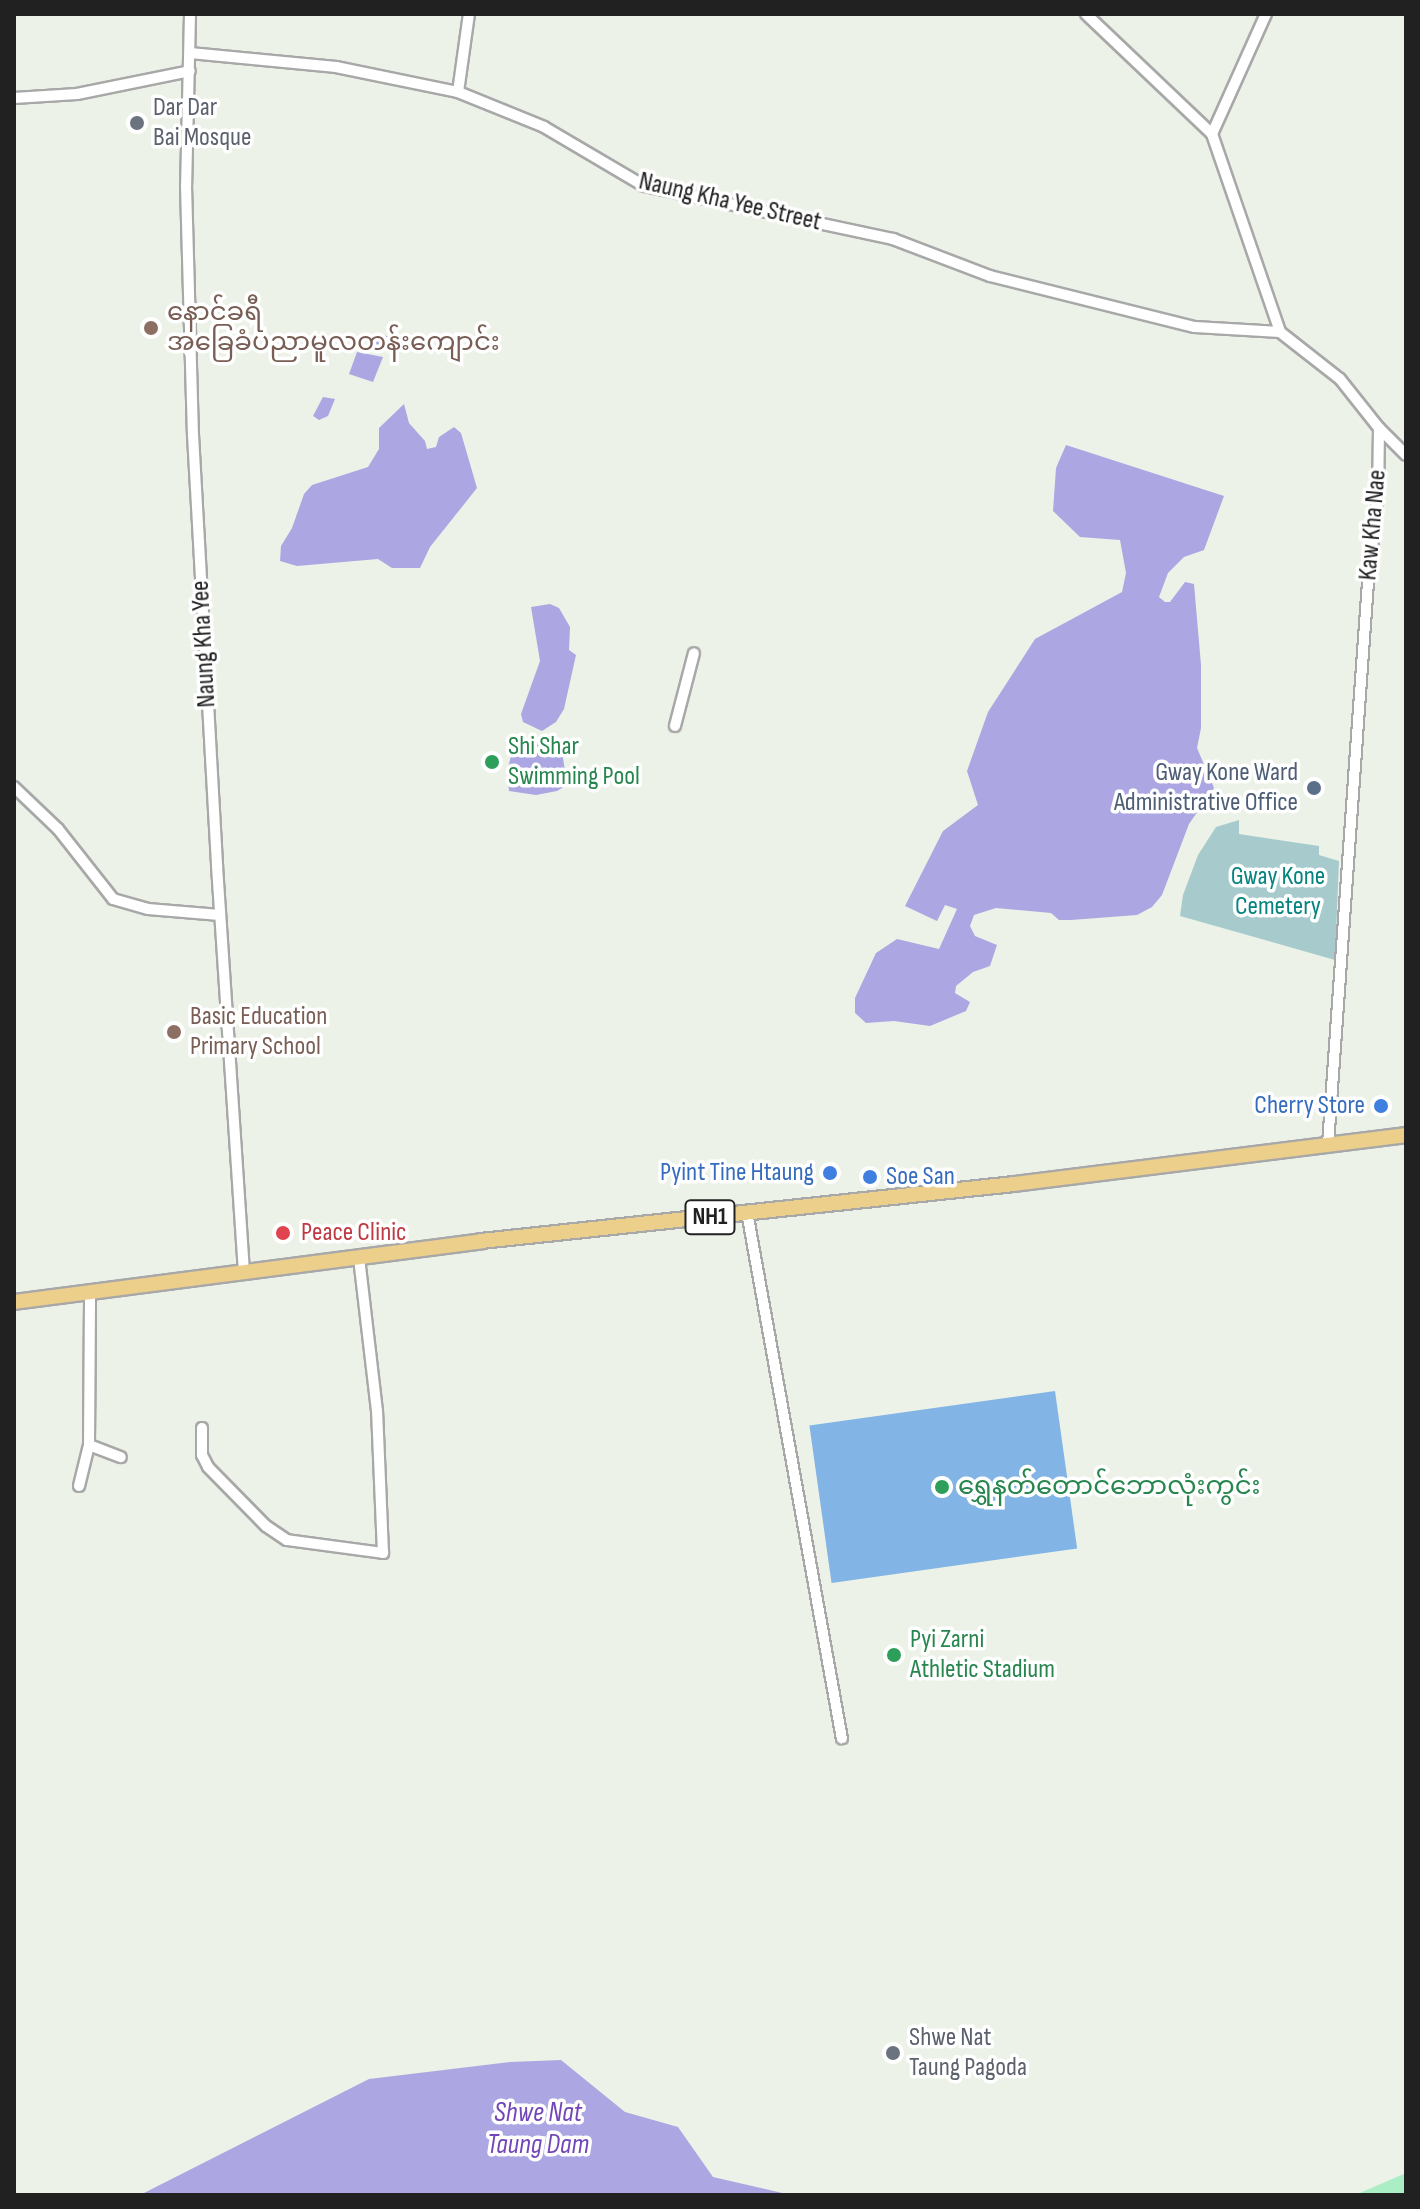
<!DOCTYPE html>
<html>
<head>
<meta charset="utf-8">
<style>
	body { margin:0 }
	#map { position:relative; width:1420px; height:2209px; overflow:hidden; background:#ecf2e7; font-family:"Sofia Sans Condensed","Noto Sans Myanmar",sans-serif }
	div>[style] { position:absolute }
	.grass>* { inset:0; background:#abeec5 }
	.cemetery>* { inset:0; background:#a7cbcc }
	.pitch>* { inset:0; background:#82b4e5; transform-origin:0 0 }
	.water>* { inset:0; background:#aca6e2 }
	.roads { filter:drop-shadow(2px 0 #a8a8a8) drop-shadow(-2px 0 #a8a8a8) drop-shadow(0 2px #a8a8a8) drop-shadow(0 -2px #a8a8a8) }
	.minor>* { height:10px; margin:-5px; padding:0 5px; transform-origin:5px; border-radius:5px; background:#fff }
	.highway>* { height:14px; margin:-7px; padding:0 7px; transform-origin:7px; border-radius:7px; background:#edcf8c }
	.dots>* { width:22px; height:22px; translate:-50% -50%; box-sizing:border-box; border:4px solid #fff; border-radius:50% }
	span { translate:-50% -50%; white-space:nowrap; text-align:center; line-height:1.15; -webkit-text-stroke:7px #fff; paint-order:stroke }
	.shield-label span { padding:2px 6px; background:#fff; border:2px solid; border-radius:6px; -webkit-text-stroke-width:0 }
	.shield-label { font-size:24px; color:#212121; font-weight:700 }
	.worship-label { font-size:26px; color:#5b616d }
	.left { translate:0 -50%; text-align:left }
	.street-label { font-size:26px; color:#212121 }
	.education-label { font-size:26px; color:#785e54 }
	.leisure-label { font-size:26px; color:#27864d }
	.service-label { font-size:26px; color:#4e5e75 }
	.right { translate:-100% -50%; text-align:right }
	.park-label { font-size:26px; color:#06837f }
	.shop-label { font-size:26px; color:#366cbe }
	.health-label { font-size:26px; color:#be3a42 }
	.water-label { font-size:28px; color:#7246b8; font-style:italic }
	.frame { position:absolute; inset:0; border:16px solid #212121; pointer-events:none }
</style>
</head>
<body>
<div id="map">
	<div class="grass">
		<i style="clip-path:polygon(1406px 2173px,1406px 2195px,1355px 2195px)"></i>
	</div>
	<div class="cemetery">
		<i style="clip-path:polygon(1239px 820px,1239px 834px,1319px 846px,1319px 855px,1339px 861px,1335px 960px,1180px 916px,1183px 895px,1198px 855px,1216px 827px)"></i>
	</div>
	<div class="pitch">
		<i style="left:1055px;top:1391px;width:159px;height:248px;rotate:82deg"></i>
	</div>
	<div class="water">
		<i style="clip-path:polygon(381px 335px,393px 337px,393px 349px,370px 346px,372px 337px)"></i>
		<i style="clip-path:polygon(357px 352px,383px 357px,373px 382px,349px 374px)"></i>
		<i style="clip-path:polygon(323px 397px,335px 399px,328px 416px,319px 420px,313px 416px)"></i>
		<i style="clip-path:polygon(404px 404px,409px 423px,425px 441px,427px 449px,436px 447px,439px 437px,454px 427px,461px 433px,477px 488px,430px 547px,420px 568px,392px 568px,378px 559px,297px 566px,280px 561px,281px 546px,292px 528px,304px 494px,312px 485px,368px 467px,379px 449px,379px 428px)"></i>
		<i style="clip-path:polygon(1066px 445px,1224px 496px,1204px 550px,1184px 557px,1168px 573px,1159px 597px,1165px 602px,1170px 602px,1185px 582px,1194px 584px,1201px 665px,1201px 728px,1197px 748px,1214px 788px,1189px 824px,1162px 895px,1152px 907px,1137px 915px,1071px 920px,1059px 920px,1051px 913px,996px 908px,974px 915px,970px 926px,975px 936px,997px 945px,990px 966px,973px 972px,956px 986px,955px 993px,970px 1002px,966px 1011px,930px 1026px,894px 1021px,866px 1023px,855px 1013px,855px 998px,876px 953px,897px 939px,939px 949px,957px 909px,945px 905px,937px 921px,905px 906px,943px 831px,978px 805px,967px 771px,988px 712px,1035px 639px,1122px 592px,1126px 573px,1120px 540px,1080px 537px,1053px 511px,1056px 468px)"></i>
		<i style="clip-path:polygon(550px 604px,559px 608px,570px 627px,569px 650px,576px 655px,564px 709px,556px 722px,542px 731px,523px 722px,521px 714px,540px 661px,531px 607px)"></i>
		<i style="clip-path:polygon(539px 740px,554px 746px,563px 758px,567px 785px,557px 791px,536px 795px,509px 791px,507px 771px,513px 749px,523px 741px)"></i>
		<i style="clip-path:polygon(561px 2060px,625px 2112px,678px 2127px,713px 2177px,791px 2195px,140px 2195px,369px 2079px,510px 2062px)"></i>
	</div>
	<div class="roads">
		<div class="minor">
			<i style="left:190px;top:14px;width:172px;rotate:91.3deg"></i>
			<i style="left:186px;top:186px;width:249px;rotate:88.4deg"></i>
			<i style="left:193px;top:435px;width:432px;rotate:86.8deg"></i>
			<i style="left:217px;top:866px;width:408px;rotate:86.2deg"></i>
			<i style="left:1086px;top:14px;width:174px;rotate:43.6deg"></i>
			<i style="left:1212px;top:134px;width:209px;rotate:71deg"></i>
			<i style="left:1280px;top:332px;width:76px;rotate:38.1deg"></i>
			<i style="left:1340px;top:379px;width:63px;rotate:51.5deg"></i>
			<i style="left:1379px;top:428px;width:68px;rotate:90.8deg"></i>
			<i style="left:1378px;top:496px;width:87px;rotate:96.6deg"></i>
			<i style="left:1368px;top:582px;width:563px;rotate:94.07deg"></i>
			<i style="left:190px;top:53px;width:147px;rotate:5.5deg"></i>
			<i style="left:336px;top:67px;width:125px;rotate:11.6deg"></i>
			<i style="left:458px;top:92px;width:93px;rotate:22.1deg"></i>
			<i style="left:544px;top:127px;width:116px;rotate:30.5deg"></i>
			<i style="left:644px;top:186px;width:255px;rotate:12deg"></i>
			<i style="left:893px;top:239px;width:104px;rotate:20.9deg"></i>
			<i style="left:990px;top:276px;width:211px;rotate:14deg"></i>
			<i style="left:1195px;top:327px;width:85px;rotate:3.4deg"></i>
			<i style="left:458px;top:92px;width:79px;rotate:-82deg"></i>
			<i style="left:14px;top:98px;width:63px;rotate:-3.6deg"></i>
			<i style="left:77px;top:94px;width:115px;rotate:-11.5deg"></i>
			<i style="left:1212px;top:134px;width:132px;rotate:-65.8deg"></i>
			<i style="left:1379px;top:428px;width:38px;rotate:45deg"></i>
			<i style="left:675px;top:726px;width:75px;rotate:-75.4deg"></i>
			<i style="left:14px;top:787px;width:61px;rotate:43.7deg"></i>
			<i style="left:58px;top:829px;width:89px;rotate:51.8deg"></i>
			<i style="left:113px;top:899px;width:36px;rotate:16deg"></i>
			<i style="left:148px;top:909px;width:72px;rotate:4.8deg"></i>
			<i style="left:747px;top:1212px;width:535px;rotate:79.78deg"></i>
			<i style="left:202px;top:1428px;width:27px;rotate:90deg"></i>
			<i style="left:202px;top:1455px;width:13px;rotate:63deg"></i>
			<i style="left:208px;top:1467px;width:83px;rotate:45.5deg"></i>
			<i style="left:266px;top:1526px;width:25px;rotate:34deg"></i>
			<i style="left:287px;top:1540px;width:97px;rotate:7.7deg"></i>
			<i style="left:383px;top:1553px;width:142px;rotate:-92.4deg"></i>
			<i style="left:377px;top:1411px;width:155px;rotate:-96.7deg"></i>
			<i style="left:89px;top:1445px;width:34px;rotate:21deg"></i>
			<i style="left:79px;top:1486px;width:42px;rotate:-76.3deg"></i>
			<i style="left:89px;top:1445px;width:150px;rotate:-89.6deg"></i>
		</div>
		<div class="highway">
			<i style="left:14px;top:1302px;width:471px;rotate:-7.4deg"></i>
			<i style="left:481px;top:1241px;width:536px;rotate:-6.1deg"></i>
			<i style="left:1014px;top:1184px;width:395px;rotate:-7.1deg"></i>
		</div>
	</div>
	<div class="dots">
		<i style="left:137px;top:123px;background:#6b7280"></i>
		<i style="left:151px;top:328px;background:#8d6e63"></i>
		<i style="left:492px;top:762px;background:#2e9e5b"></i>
		<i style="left:1314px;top:788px;background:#5c6f8a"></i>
		<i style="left:174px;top:1032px;background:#8d6e63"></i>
		<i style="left:1381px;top:1106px;background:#3f7fe0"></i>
		<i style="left:830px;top:1173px;background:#3f7fe0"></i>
		<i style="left:870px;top:1177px;background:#3f7fe0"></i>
		<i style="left:283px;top:1233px;background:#e0444e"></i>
		<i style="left:942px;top:1487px;background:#2e9e5b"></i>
		<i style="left:894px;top:1655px;background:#2e9e5b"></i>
		<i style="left:893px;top:2053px;background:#6b7280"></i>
	</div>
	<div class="shield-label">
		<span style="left:710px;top:1217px">NH1</span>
	</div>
	<div class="worship-label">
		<span class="left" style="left:153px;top:123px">Dar Dar<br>Bai Mosque</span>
		<span class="left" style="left:909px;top:2053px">Shwe Nat<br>Taung Pagoda</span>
	</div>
	<div class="street-label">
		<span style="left:730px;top:202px;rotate:13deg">Naung Kha Yee Street</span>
		<span style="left:1373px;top:525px;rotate:-85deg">Kaw Kha Nae</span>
		<span style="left:204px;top:644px;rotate:-93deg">Naung Kha Yee</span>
	</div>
	<div class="education-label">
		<span class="left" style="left:167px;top:328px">နောင်ခရီ<br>အခြေခံပညာမူလတန်းကျောင်း</span>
		<span class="left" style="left:190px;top:1032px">Basic Education<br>Primary School</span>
	</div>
	<div class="leisure-label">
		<span class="left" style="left:508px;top:762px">Shi Shar<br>Swimming Pool</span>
		<span class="left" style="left:958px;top:1487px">ရွှေနတ်တောင်ဘောလုံးကွင်း</span>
		<span class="left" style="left:910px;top:1655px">Pyi Zarni<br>Athletic Stadium</span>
	</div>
	<div class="service-label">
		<span class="right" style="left:1298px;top:788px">Gway Kone Ward<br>Administrative Office</span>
	</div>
	<div class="park-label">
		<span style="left:1278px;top:892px">Gway Kone<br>Cemetery</span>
	</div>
	<div class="shop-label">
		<span class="right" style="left:1365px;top:1106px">Cherry Store</span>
		<span class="right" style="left:814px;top:1173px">Pyint Tine Htaung</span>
		<span class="left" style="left:886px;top:1177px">Soe San</span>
	</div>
	<div class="health-label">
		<span class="left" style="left:301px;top:1233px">Peace Clinic</span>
	</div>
	<div class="water-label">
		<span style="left:538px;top:2129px">Shwe Nat<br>Taung Dam</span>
	</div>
	<div class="frame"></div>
</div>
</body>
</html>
